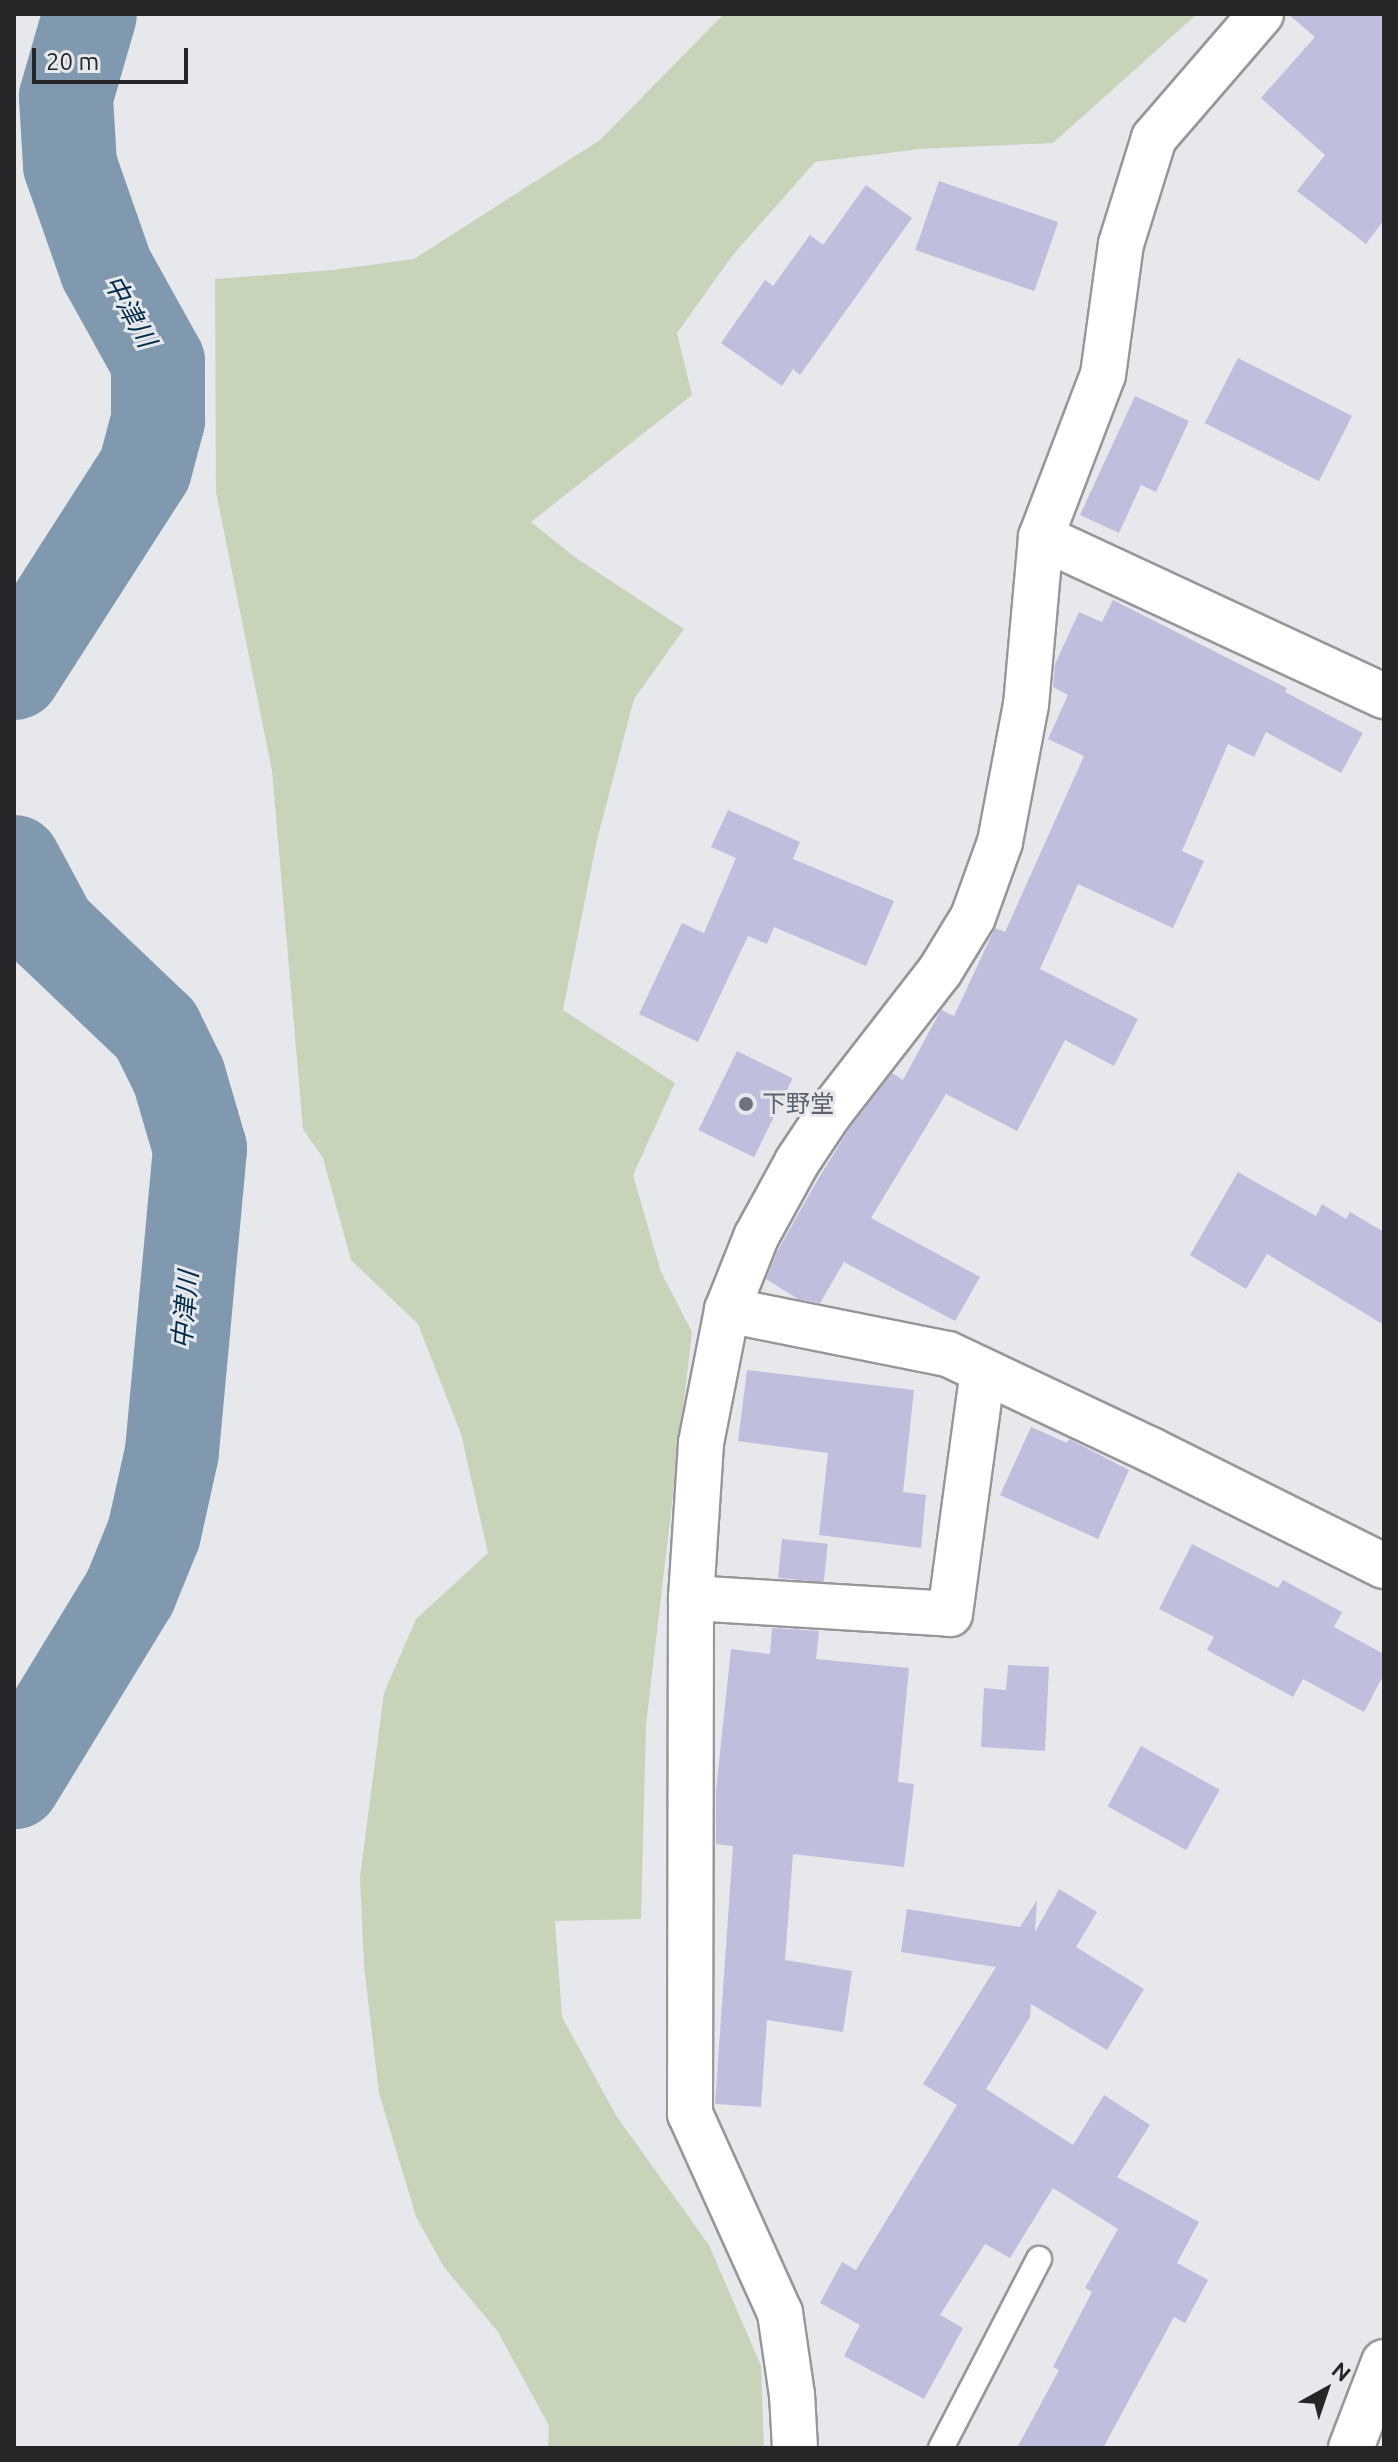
<!DOCTYPE html>
<html>
<head>
<meta charset="utf-8">
<style>
	body { margin:0 }
	#map { position:relative; width:1398px; height:2462px; overflow:hidden; background:#e6e8ec; font-family:Ubuntu,"Noto Sans JP",sans-serif }
	div>[style] { position:absolute }
	.green>* { inset:0; background:#c8d4ba }
	.river>* { height:94px; margin:-47px; padding:0 47px; transform-origin:47px; border-radius:47px; background:#8099af }
	.building>* { inset:0; background:#c0bedd; transform-origin:0 0 }
	.roads { filter:drop-shadow(2px 0 #96979b) drop-shadow(-2px 0 #96979b) drop-shadow(0 2px #96979b) drop-shadow(0 -2px #96979b) }
	.lane>* { height:24px; margin:-12px; padding:0 12px; transform-origin:12px; border-radius:12px; background:#fff }
	.street>* { height:44px; margin:-22px; padding:0 22px; transform-origin:22px; border-radius:22px; background:#fff }
	.dots>* { width:22px; height:22px; translate:-50% -50%; box-sizing:border-box; border:4px solid #e6e8ec; border-radius:50% }
	span { translate:-50% -50%; white-space:nowrap; text-align:center; line-height:1.15; -webkit-text-stroke:6px #e6e8ec; paint-order:stroke }
	.worship-label { font-size:24px; color:#5b616d }
	.left { translate:0 -50%; text-align:left }
	.water-label { font-size:26px; color:#002c4b; font-style:italic }
	.frame { position:absolute; inset:0; border:16px solid #262628; pointer-events:none }
	.north { position:absolute; left:1286px; top:2350px; width:80px; height:80px; -webkit-text-stroke:6px #e6e8ec; paint-order:stroke; rotate:40deg; font-size:22px; font-weight:700; line-height:32px; text-align:center; color:#262628 }
	.north::after { content:''; display:block; margin:auto; width:28px; height:36px; background:#262628; clip-path:polygon(50% 0,100% 100%,50% 72%,0 100%) }
	.scale { position:absolute; left:32px; top:48px; width:156px; height:36px; box-sizing:border-box; border:4px solid #262628; border-top:0; padding-left:10px; font-size:24px; line-height:28px; white-space:nowrap; color:#262628; -webkit-text-stroke:6px #e6e8ec; paint-order:stroke }
</style>
</head>
<body>
<div id="map">
	<div class="green">
		<i style="clip-path:polygon(724px 14px,1197px 14px,1053px 143px,920px 149px,815px 162px,732px 256px,677px 333px,692px 395px,531px 522px,576px 558px,684px 629px,634px 699px,597px 840px,563px 1010px,675px 1083px,633px 1175px,661px 1272px,692px 1332px,646px 1725px,641px 1919px,555px 1921px,562px 2017px,617px 2117px,709px 2245px,761px 2366px,764px 2448px,548px 2448px,549px 2426px,498px 2332px,444px 2267px,416px 2217px,379px 2093px,364px 1966px,360px 1877px,384px 1693px,416px 1619px,488px 1553px,461px 1434px,418px 1324px,351px 1260px,323px 1158px,303px 1129px,272px 771px,216px 492px,215px 279px,333px 270px,414px 259px,600px 140px)"></i>
	</div>
	<div class="river">
		<i style="left:14px;top:673px;width:242px;rotate:-57.3deg"></i>
		<i style="left:145px;top:469px;width:51px;rotate:-75.1deg"></i>
		<i style="left:158px;top:420px;width:58px;rotate:-90deg"></i>
		<i style="left:158px;top:362px;width:107px;rotate:-119deg"></i>
		<i style="left:106px;top:268px;width:109px;rotate:-109.3deg"></i>
		<i style="left:70px;top:165px;width:68px;rotate:-93.4deg"></i>
		<i style="left:66px;top:97px;width:86px;rotate:-73.9deg"></i>
		<i style="left:14px;top:862px;width:76px;rotate:61.8deg"></i>
		<i style="left:50px;top:929px;width:146px;rotate:43.6deg"></i>
		<i style="left:156px;top:1030px;width:52px;rotate:63.9deg"></i>
		<i style="left:179px;top:1077px;width:75px;rotate:73.7deg"></i>
		<i style="left:200px;top:1149px;width:304px;rotate:95.3deg"></i>
		<i style="left:172px;top:1452px;width:83px;rotate:102.5deg"></i>
		<i style="left:154px;top:1533px;width:64px;rotate:112.1deg"></i>
		<i style="left:130px;top:1592px;width:223px;rotate:121.4deg"></i>
	</div>
	<div class="building">
		<i style="clip-path:polygon(1288px 14px,1384px 14px,1384px 220px,1366px 244px,1297px 191px,1325px 155px,1261px 98px,1315px 37px)"></i>
		<i style="left:939px;top:181px;width:126px;height:73px;rotate:19deg"></i>
		<i style="clip-path:polygon(866px 185px,912px 218px,800px 375px,793px 369px,782px 386px,721px 343px,765px 280px,773px 286px,810px 235px,823px 245px)"></i>
		<i style="left:1238px;top:358px;width:128px;height:73px;rotate:27deg"></i>
		<i style="clip-path:polygon(1135px 396px,1189px 421px,1156px 492px,1141px 485px,1119px 533px,1080px 515px)"></i>
		<i style="clip-path:polygon(1113px 600px,1287px 688px,1285px 692px,1363px 733px,1341px 773px,1266px 732px,1254px 757px,1228px 744px,1182px 851px,1204px 861px,1173px 928px,1078px 884px,1040px 969px,1138px 1019px,1114px 1066px,1065px 1040px,1017px 1131px,946px 1094px,871px 1218px,980px 1277px,955px 1321px,844px 1262px,820px 1303px,798px 1299px,766px 1279px,777px 1252px,814px 1186px,849px 1129px,892px 1073px,903px 1080px,941px 1010px,954px 1016px,995px 928px,1005px 932px,1084px 756px,1048px 739px,1068px 695px,1053px 687px,1055px 664px,1079px 612px,1102px 622px)"></i>
		<i style="clip-path:polygon(728px 810px,800px 842px,793px 859px,894px 901px,866px 966px,774px 927px,767px 944px,748px 936px,698px 1042px,639px 1014px,682px 923px,704px 933px,736px 858px,711px 847px)"></i>
		<i style="left:737px;top:1051px;width:62px;height:88px;rotate:26deg"></i>
		<i style="clip-path:polygon(1238px 1172px,1316px 1216px,1322px 1204px,1346px 1219px,1350px 1212px,1384px 1232px,1384px 1325px,1267px 1254px,1246px 1289px,1190px 1255px)"></i>
		<i style="clip-path:polygon(747px 1370px,914px 1390px,903px 1492px,926px 1495px,921px 1548px,819px 1535px,828px 1453px,738px 1441px)"></i>
		<i style="clip-path:polygon(1031px 1427px,1067px 1443px,1069px 1439px,1129px 1470px,1098px 1539px,1000px 1495px)"></i>
		<i style="left:782px;top:1539px;width:46px;height:39px;rotate:6deg"></i>
		<i style="clip-path:polygon(1192px 1544px,1278px 1588px,1283px 1580px,1342px 1612px,1334px 1627px,1384px 1654px,1384px 1674px,1364px 1712px,1303px 1679px,1293px 1697px,1207px 1650px,1214px 1637px,1159px 1609px)"></i>
		<i style="clip-path:polygon(772px 1628px,819px 1631px,816px 1659px,909px 1668px,898px 1782px,914px 1784px,904px 1867px,793px 1854px,785px 1960px,852px 1971px,843px 2032px,767px 2020px,761px 2107px,715px 2104px,733px 1846px,716px 1844px,716px 1791px,731px 1649px,770px 1654px)"></i>
		<i style="clip-path:polygon(1008px 1665px,1049px 1667px,1045px 1751px,981px 1747px,984px 1688px,1006px 1690px)"></i>
		<i style="left:1141px;top:1746px;width:90px;height:69px;rotate:29deg"></i>
		<i style="clip-path:polygon(1059px 1889px,1097px 1912px,1076px 1947px,1144px 1989px,1107px 2050px,1031px 2004px,1030px 2017px,986px 2089px,1073px 2145px,1104px 2095px,1150px 2125px,1117px 2177px,1199px 2222px,1177px 2263px,1208px 2280px,1185px 2323px,1174px 2317px,1103px 2448px,1017px 2448px,1059px 2370px,1053px 2367px,1092px 2292px,1085px 2288px,1118px 2229px,1053px 2188px,1010px 2258px,985px 2244px,940px 2315px,963px 2328px,924px 2399px,844px 2356px,860px 2325px,820px 2303px,842px 2262px,856px 2270px,957px 2105px,923px 2084px,996px 1967px,901px 1952px,907px 1909px,1020px 1927px,1037px 1900px,1035px 1932px)"></i>
	</div>
	<div class="roads">
		<div class="lane">
			<i style="left:941px;top:2448px;width:213px;rotate:-62.6deg"></i>
		</div>
		<div class="street">
			<i style="left:1041px;top:537px;width:378px;rotate:24.9deg"></i>
			<i style="left:727px;top:1310px;width:225px;rotate:11.3deg"></i>
			<i style="left:948px;top:1354px;width:225px;rotate:25.3deg"></i>
			<i style="left:1151px;top:1450px;width:260px;rotate:26.5deg"></i>
			<i style="left:691px;top:1598px;width:259px;rotate:3.5deg"></i>
			<i style="left:950px;top:1614px;width:245px;rotate:-82.3deg"></i>
			<i style="left:795px;top:2448px;width:53px;rotate:-93.2deg"></i>
			<i style="left:792px;top:2395px;width:83px;rotate:-98.3deg"></i>
			<i style="left:780px;top:2313px;width:218px;rotate:-114.3deg"></i>
			<i style="left:690px;top:2114px;width:516px;rotate:-89.89deg"></i>
			<i style="left:691px;top:1598px;width:155px;rotate:-86.3deg"></i>
			<i style="left:701px;top:1443px;width:136px;rotate:-78.9deg"></i>
			<i style="left:727px;top:1310px;width:79px;rotate:-68.3deg"></i>
			<i style="left:756px;top:1237px;width:85px;rotate:-61.3deg"></i>
			<i style="left:797px;top:1162px;width:58px;rotate:-56.3deg"></i>
			<i style="left:829px;top:1114px;width:181px;rotate:-52.2deg"></i>
			<i style="left:940px;top:971px;width:63px;rotate:-58.6deg"></i>
			<i style="left:973px;top:917px;width:80px;rotate:-70.2deg"></i>
			<i style="left:1000px;top:842px;width:139px;rotate:-79.3deg"></i>
			<i style="left:1026px;top:705px;width:169px;rotate:-84.9deg"></i>
			<i style="left:1041px;top:537px;width:173px;rotate:-69.1deg"></i>
			<i style="left:1103px;top:375px;width:132px;rotate:-82.2deg"></i>
			<i style="left:1121px;top:244px;width:111px;rotate:-72.7deg"></i>
			<i style="left:1154px;top:138px;width:164px;rotate:-49.2deg"></i>
			<i style="left:1351px;top:2448px;width:92px;rotate:-69deg"></i>
		</div>
	</div>
	<div class="dots">
		<i style="left:746px;top:1104px;background:#6b7280"></i>
	</div>
	<div class="worship-label">
		<span class="left" style="left:762px;top:1104px">下野堂</span>
	</div>
	<div class="water-label">
		<span style="left:130px;top:311px;rotate:61deg">中津川</span>
		<span style="left:185px;top:1310px;rotate:-85deg">中津川</span>
	</div>
	<div class="frame"></div>
	<div class="north">N</div>
	<div class="scale">20 m</div>
</div>
</body>
</html>
